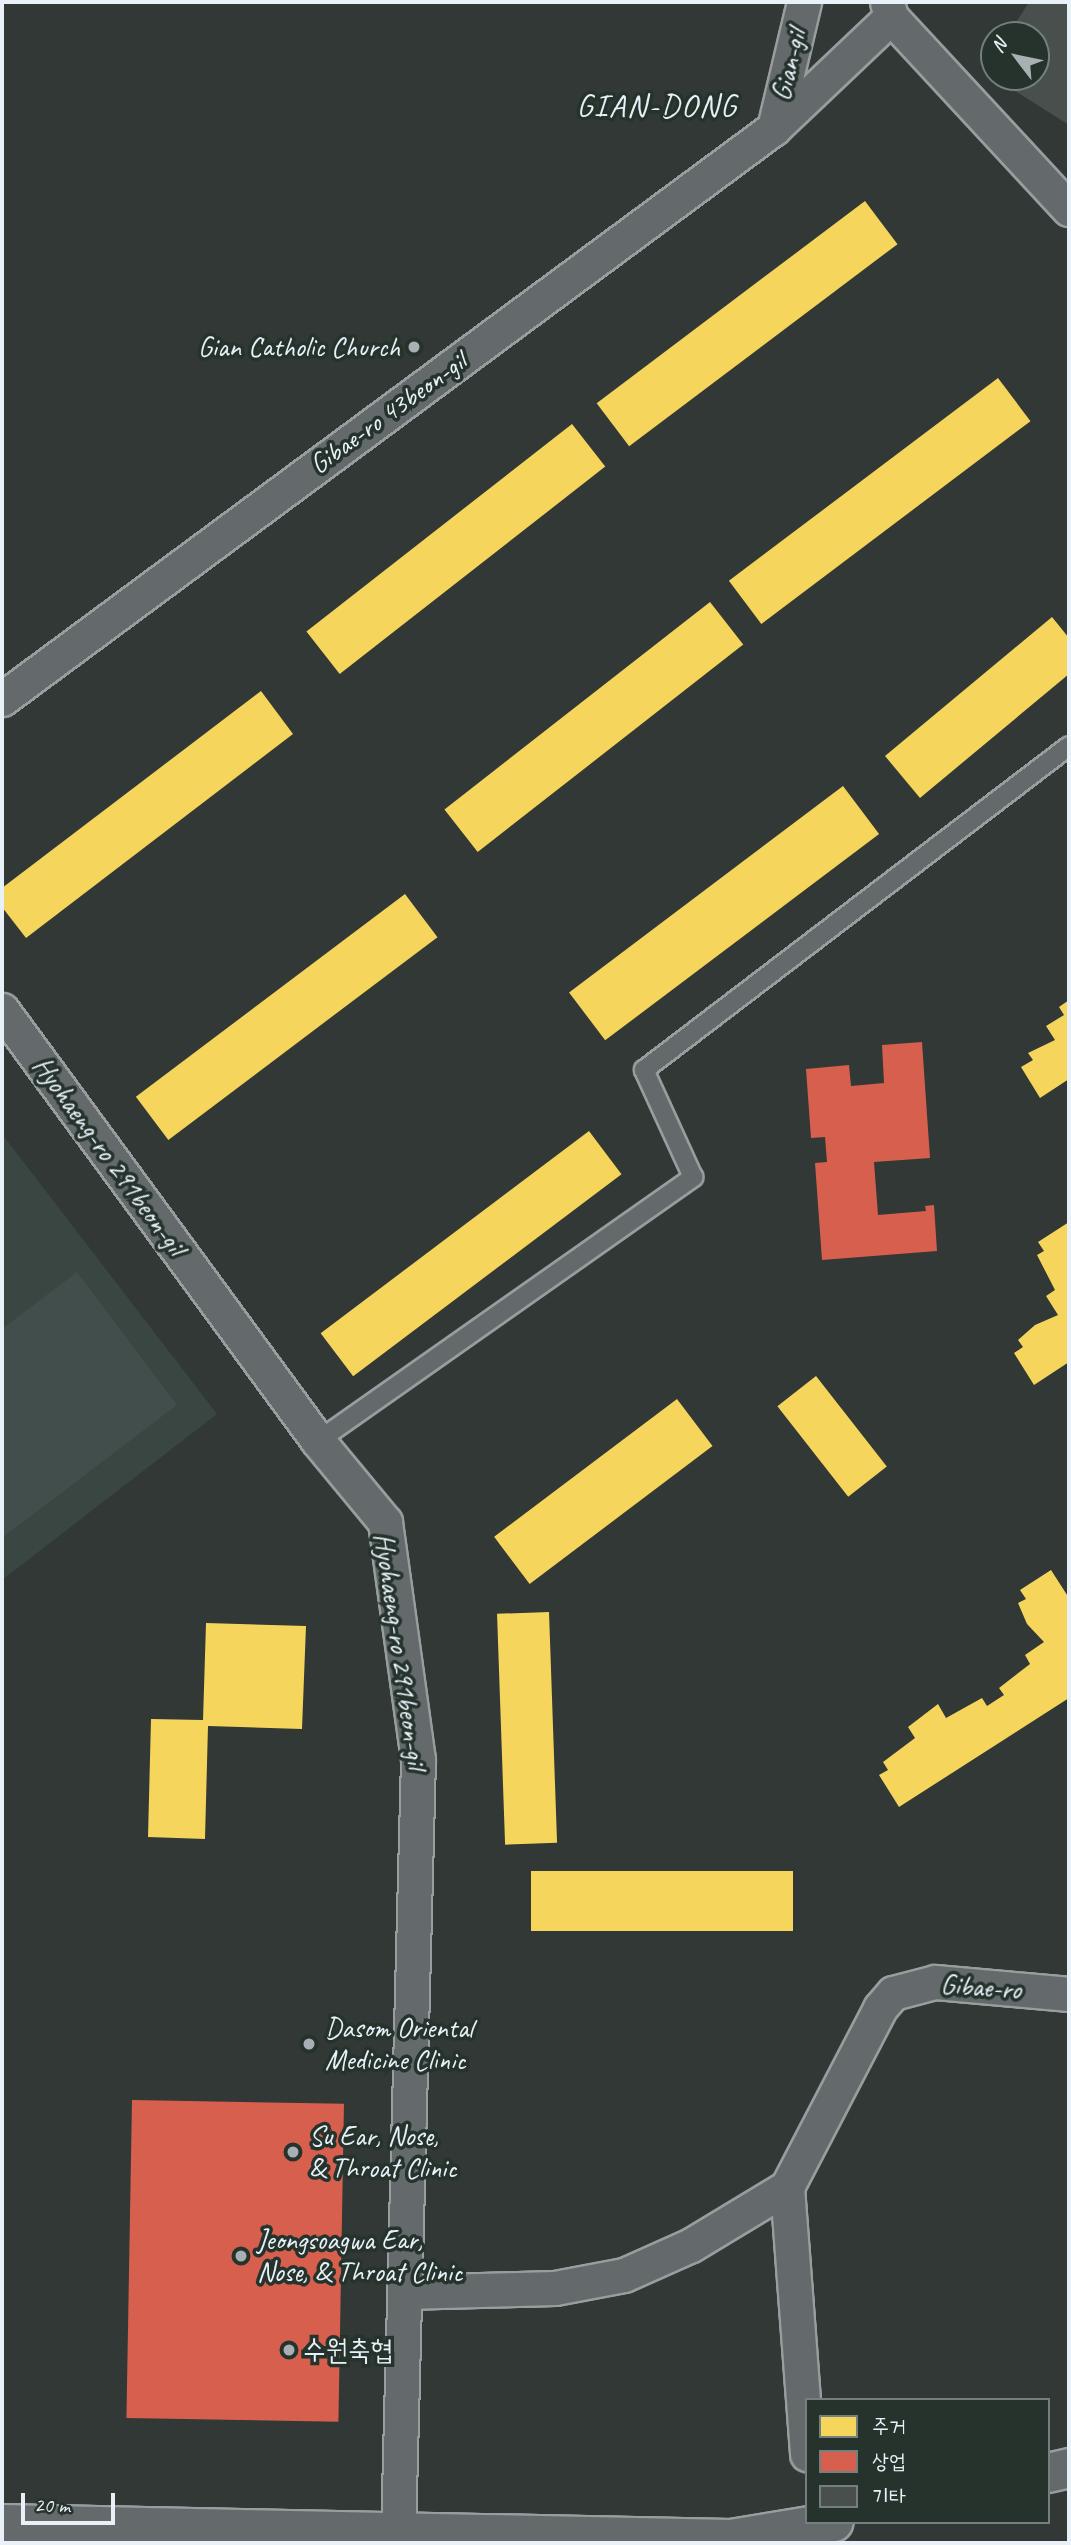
<!DOCTYPE html>
<html>
<head>
<meta charset="utf-8">
<style>
	body { margin:0 }
	#map { position:relative; width:1071px; height:2545px; overflow:hidden; background:#313835; font-family:Caveat,"Poor Story",sans-serif }
	div>[style] { position:absolute }
	.built>* { inset:0; background:#3a4641 }
	.green>* { inset:0; background:#424e4b }
	.homes>* { inset:0; background:#f6d55c; transform-origin:0 0 }
	.shops>* { inset:0; background:#d6604d; transform-origin:0 0 }
	.building>* { inset:0; background:#494f4d }
	.roads { filter:drop-shadow(2px 0 #989d9e) drop-shadow(-2px 0 #989d9e) drop-shadow(0 2px #989d9e) drop-shadow(0 -2px #989d9e) }
	.lane>* { height:18px; margin:-9px; padding:0 9px; transform-origin:9px; border-radius:9px; background:#646a6b }
	.street>* { height:33px; margin:-16.5px; padding:0 16.5px; transform-origin:16.5px; border-radius:16.5px; background:#646a6b }
	.primary>* { height:38px; margin:-19px; padding:0 19px; transform-origin:19px; border-radius:19px; background:#646a6b }
	.dots>* { width:19px; height:19px; translate:-50% -50%; box-sizing:border-box; border:4px solid #26332d; border-radius:50% }
	span { translate:-50% -50%; white-space:nowrap; text-align:center; line-height:1.15; -webkit-text-stroke:7px #26332d; paint-order:stroke }
	.street-label { font-size:28px; color:#e8f1f8 }
	.poi-label { font-size:28px; color:#e8f1f8 }
	.right { translate:-100% -50%; text-align:right }
	.left { translate:0 -50%; text-align:left }
	.quarter-label { font-size:32px; color:#e8f1f8; letter-spacing:2px }
	.frame { position:absolute; inset:0; border:4px solid #e8f1f8; pointer-events:none }
	.legend { position:absolute; left:805px; top:2398px; width:245px; height:126px; box-sizing:border-box; background:#26332d; border:2px solid #747f7e; margin:0; padding:9px 12px; list-style:none; font-size:21px; color:#e8f1f8 }
	.legend li { display:flex; align-items:center; gap:14px; height:35px }
	.legend b { width:35px; border:2px solid #747f7e }
	.north { position:absolute; left:980px; top:21px; width:70px; height:70px; box-sizing:border-box; background:#26332d; border:2px solid #747f7e; border-radius:50%; rotate:302deg; font-size:19px; font-weight:700; line-height:28px; text-align:center; color:#e8f1f8 }
	.north::after { content:''; display:block; margin:auto; width:24px; height:32px; background:#a8b0b4; clip-path:polygon(50% 0,100% 100%,50% 72%,0 100%) }
	.scale { position:absolute; left:21px; top:2493px; width:94px; height:32px; box-sizing:border-box; border:4px solid #e8f1f8; border-top:0; padding-left:9px; font-size:21px; line-height:24px; white-space:nowrap; color:#e8f1f8; -webkit-text-stroke:5px #26332d; paint-order:stroke }
</style>
</head>
<body>
<div id="map">
	<div class="built">
		<i style="clip-path:polygon(2px 1134px,217px 1414px,2px 1580px)"></i>
	</div>
	<div class="green">
		<i style="clip-path:polygon(77px 1272px,177px 1405px,2px 1538px,2px 1329px)"></i>
	</div>
	<div class="homes">
		<i style="left:865px;top:201px;width:54px;height:336px;rotate:53deg"></i>
		<i style="left:998px;top:378px;width:54px;height:337px;rotate:53deg"></i>
		<i style="left:572px;top:424px;width:54px;height:337px;rotate:52deg"></i>
		<i style="left:710px;top:602px;width:54px;height:337px;rotate:52deg"></i>
		<i style="clip-path:polygon(1052px 617px,1069px 638px,1069px 674px,920px 798px,885px 756px)"></i>
		<i style="clip-path:polygon(261px 691px,293px 734px,26px 938px,2px 907px,2px 888px)"></i>
		<i style="left:843px;top:786px;width:60px;height:343px;rotate:53deg"></i>
		<i style="left:405px;top:894px;width:54px;height:337px;rotate:53deg"></i>
		<i style="clip-path:polygon(1069px 1000px,1069px 1079px,1040px 1098px,1021px 1067px,1033px 1060px,1028px 1053px,1055px 1040px,1046px 1026px,1064px 1015px,1059px 1007px)"></i>
		<i style="left:589px;top:1131px;width:54px;height:336px;rotate:53deg"></i>
		<i style="clip-path:polygon(1069px 1222px,1069px 1362px,1034px 1385px,1014px 1353px,1023px 1347px,1018px 1340px,1035px 1325px,1058px 1315px,1046px 1296px,1055px 1290px,1037px 1255px,1044px 1251px,1038px 1242px)"></i>
		<i style="left:816px;top:1376px;width:115px;height:49px;rotate:52deg"></i>
		<i style="left:677px;top:1399px;width:59px;height:229px;rotate:53deg"></i>
		<i style="clip-path:polygon(1051px 1570px,1069px 1598px,1069px 1698px,899px 1807px,879px 1775px,888px 1770px,883px 1762px,915px 1738px,908px 1727px,938px 1704px,946px 1718px,982px 1698px,987px 1706px,1004px 1695px,999px 1688px,1030px 1664px,1025px 1655px,1044px 1642px,1027px 1624px,1018px 1603px,1026px 1599px,1020px 1590px)"></i>
		<i style="left:549px;top:1612px;width:231px;height:52px;rotate:88deg"></i>
		<i style="clip-path:polygon(206px 1623px,306px 1626px,302px 1729px,208px 1726px,205px 1839px,148px 1837px,151px 1719px,203px 1720px)"></i>
		<i style="left:793px;top:1871px;width:60px;height:262px;rotate:90deg"></i>
	</div>
	<div class="shops">
		<i style="clip-path:polygon(922px 1042px,930px 1158px,874px 1162px,878px 1215px,926px 1211px,925px 1206px,934px 1205px,937px 1251px,822px 1260px,815px 1163px,827px 1162px,825px 1137px,811px 1138px,806px 1069px,849px 1065px,851px 1086px,884px 1083px,882px 1045px)"></i>
		<i style="left:132px;top:2100px;width:212px;height:318px;rotate:1deg"></i>
	</div>
	<div class="building">
		<i style="clip-path:polygon(1029px 2px,1069px 2px,1069px 125px,985px 72px,994px 57px,994px 77px,1036px 77px,1036px 35px,1008px 35px)"></i>
	</div>
	<div class="roads">
		<div class="lane">
			<i style="left:318px;top:1441px;width:459px;rotate:-35.1deg"></i>
			<i style="left:693px;top:1177px;width:118px;rotate:-114.6deg"></i>
			<i style="left:644px;top:1070px;width:534px;rotate:-37.32deg"></i>
		</div>
		<div class="street">
			<i style="left:887px;top:2px;width:16px;rotate:75deg"></i>
			<i style="left:891px;top:17px;width:262px;rotate:47.2deg"></i>
			<i style="left:774px;top:128px;width:130px;rotate:-76.6deg"></i>
			<i style="left:2px;top:699px;width:960px;rotate:-36.49deg"></i>
			<i style="left:774px;top:128px;width:161px;rotate:-43.5deg"></i>
			<i style="left:2px;top:1010px;width:534px;rotate:53.75deg"></i>
			<i style="left:318px;top:1441px;width:105px;rotate:50.4deg"></i>
			<i style="left:385px;top:1522px;width:239px;rotate:82.1deg"></i>
			<i style="left:418px;top:1759px;width:773px;rotate:91.48deg"></i>
			<i style="left:787px;top:2187px;width:268px;rotate:85.7deg"></i>
			<i style="left:404px;top:2292px;width:151px;rotate:-1.5deg"></i>
			<i style="left:555px;top:2288px;width:70px;rotate:-10.7deg"></i>
			<i style="left:624px;top:2275px;width:73px;rotate:-24.1deg"></i>
			<i style="left:691px;top:2245px;width:112px;rotate:-31.1deg"></i>
			<i style="left:787px;top:2187px;width:202px;rotate:-62.5deg"></i>
			<i style="left:880px;top:2008px;width:20px;rotate:-49deg"></i>
			<i style="left:893px;top:1993px;width:43px;rotate:-14.7deg"></i>
			<i style="left:935px;top:1982px;width:135px;rotate:5.1deg"></i>
		</div>
		<div class="primary">
			<i style="left:1048px;top:2473px;width:22px;rotate:-13deg"></i>
			<i style="left:2px;top:2524px;width:729px;rotate:1.18deg"></i>
			<i style="left:731px;top:2539px;width:104px;rotate:-9.4deg"></i>
		</div>
	</div>
	<div class="dots">
		<i style="left:414px;top:347px;background:#a8b0b4"></i>
		<i style="left:309px;top:2044px;background:#a8b0b4"></i>
		<i style="left:293px;top:2152px;background:#a8b0b4"></i>
		<i style="left:241px;top:2256px;background:#a8b0b4"></i>
		<i style="left:289px;top:2350px;background:#a8b0b4"></i>
	</div>
	<div class="street-label">
		<span style="left:789px;top:65px;rotate:-76deg">Gian-gil</span>
		<span style="left:388px;top:413px;rotate:-36deg">Gibae-ro 43beon-gil</span>
		<span style="left:109px;top:1156px;rotate:54deg">Hyohaeng-ro 291beon-gil</span>
		<span style="left:400px;top:1651px;rotate:82deg">Hyohaeng-ro 291beon-gil</span>
		<span style="left:981px;top:1987px;rotate:4deg">Gibae-ro</span>
	</div>
	<div class="poi-label">
		<span class="right" style="left:400px;top:347px">Gian Catholic Church</span>
		<span class="left" style="left:325px;top:2044px">Dasom Oriental<br>Medicine Clinic</span>
		<span class="left" style="left:309px;top:2152px">Su Ear, Nose,<br>&amp; Throat Clinic</span>
		<span class="left" style="left:257px;top:2256px">Jeongsoagwa Ear,<br>Nose, &amp; Throat Clinic</span>
		<span class="left" style="left:303px;top:2350px">수원축협</span>
	</div>
	<div class="quarter-label">
		<span style="left:657px;top:106px">GIAN-DONG</span>
	</div>
	<div class="frame"></div>
	<ul class="legend">
	<li><b style="height:19px;background:#f6d55c"></b>주거</li>
	<li><b style="height:19px;background:#d6604d"></b>상업</li>
	<li><b style="height:19px;background:#494f4d"></b>기타</li>
	</ul>
	<div class="north">N</div>
	<div class="scale">20 m</div>
</div>
</body>
</html>
